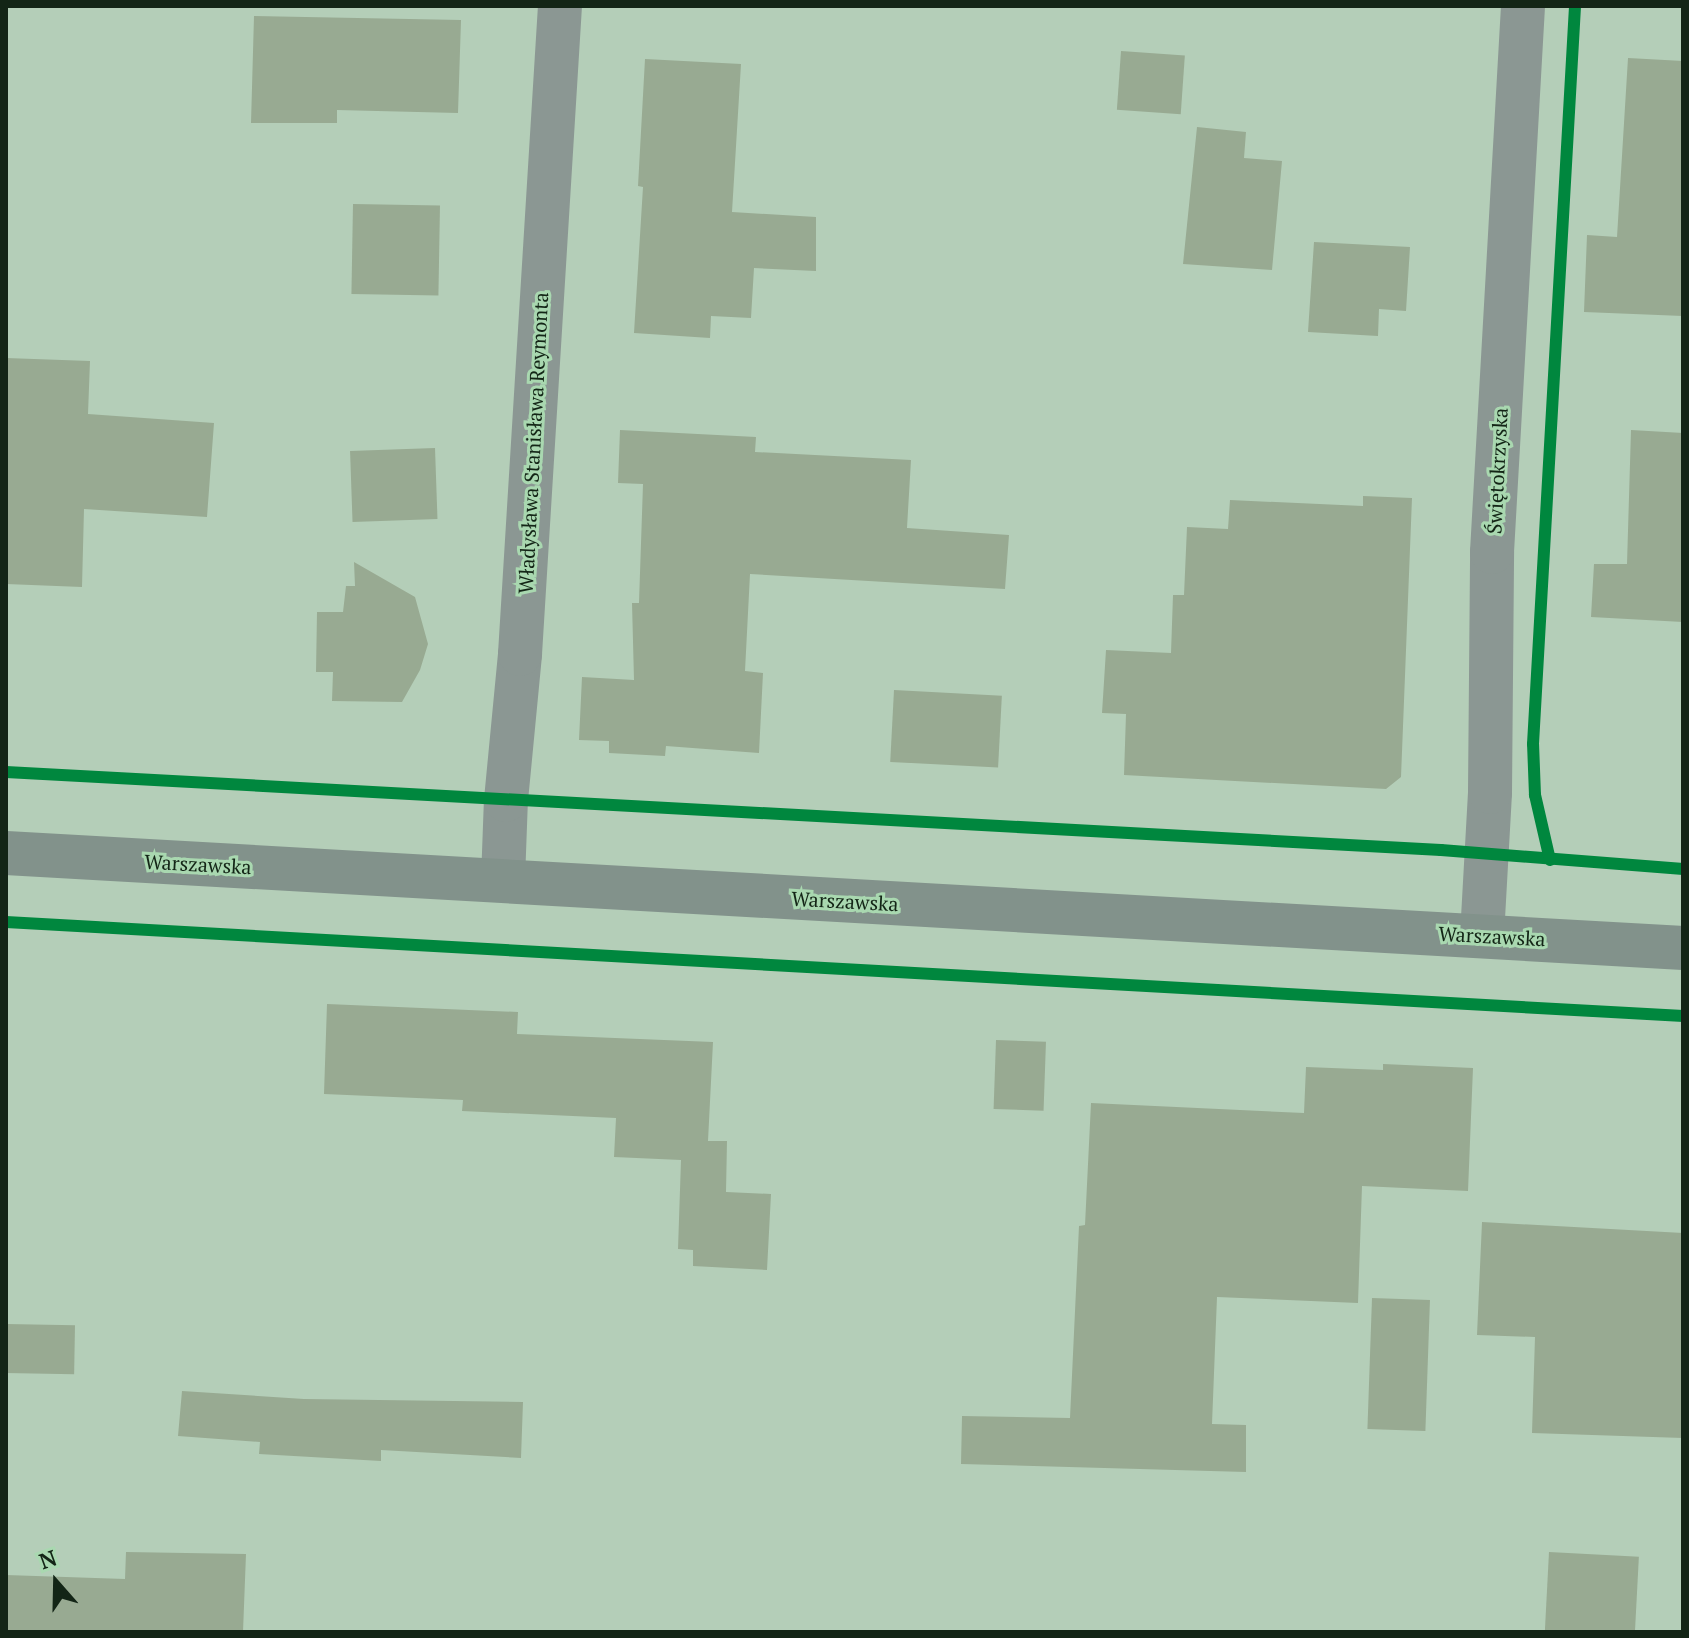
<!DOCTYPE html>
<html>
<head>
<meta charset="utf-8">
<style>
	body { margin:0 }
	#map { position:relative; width:1689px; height:1638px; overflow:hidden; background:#b4ceb8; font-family:"PT Serif",serif }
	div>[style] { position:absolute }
	.building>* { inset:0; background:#98aa92; transform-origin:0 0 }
	.minor>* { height:44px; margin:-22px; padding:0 22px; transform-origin:22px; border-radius:22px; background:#8b9793 }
	.primary>* { height:44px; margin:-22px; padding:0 22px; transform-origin:22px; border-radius:22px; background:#82928b }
	.cycleway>* { height:12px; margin:-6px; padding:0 6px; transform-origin:6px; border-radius:6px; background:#00873e }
	span { translate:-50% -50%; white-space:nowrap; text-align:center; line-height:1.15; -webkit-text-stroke:6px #a9d8b0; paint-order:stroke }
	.street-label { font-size:20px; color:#132516 }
	.frame { position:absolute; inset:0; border:8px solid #132516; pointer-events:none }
	.north { position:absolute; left:16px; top:1542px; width:80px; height:80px; -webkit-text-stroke:6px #a9d8b0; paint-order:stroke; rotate:340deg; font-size:22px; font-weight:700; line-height:32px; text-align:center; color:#132516 }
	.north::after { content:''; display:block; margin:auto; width:28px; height:36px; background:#132516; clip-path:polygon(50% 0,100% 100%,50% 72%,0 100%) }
</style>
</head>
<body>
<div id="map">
	<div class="building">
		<i style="clip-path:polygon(254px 16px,461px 20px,458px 113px,337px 110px,337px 123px,251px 123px)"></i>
		<i style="left:1121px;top:51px;width:64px;height:59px;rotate:4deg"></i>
		<i style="clip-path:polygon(1628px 58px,1683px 61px,1683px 316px,1584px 312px,1587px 235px,1617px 237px)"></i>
		<i style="clip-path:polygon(645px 59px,741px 64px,732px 212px,816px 217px,816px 271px,754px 268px,751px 318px,711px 316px,710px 338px,634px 333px,643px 187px,638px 186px)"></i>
		<i style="clip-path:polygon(1197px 127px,1246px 132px,1244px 158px,1282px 161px,1272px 270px,1183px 264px)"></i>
		<i style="left:353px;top:204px;width:87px;height:90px;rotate:1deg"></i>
		<i style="clip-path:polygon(1314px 242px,1410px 247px,1406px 311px,1379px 309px,1378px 336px,1308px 332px)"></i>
		<i style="clip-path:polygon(6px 358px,90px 361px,88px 414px,214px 423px,207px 517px,84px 509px,82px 587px,6px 584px)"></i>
		<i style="clip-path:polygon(620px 430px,756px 437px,755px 452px,911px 460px,907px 528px,1009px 535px,1005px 589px,750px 574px,745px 671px,763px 673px,759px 753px,666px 746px,665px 756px,609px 753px,609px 741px,579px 740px,582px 677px,634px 680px,632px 603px,639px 603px,643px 484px,618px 483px)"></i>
		<i style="clip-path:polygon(1631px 430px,1683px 433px,1683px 622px,1591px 617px,1594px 564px,1627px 564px)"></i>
		<i style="left:435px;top:448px;width:71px;height:85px;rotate:88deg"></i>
		<i style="clip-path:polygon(1363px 496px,1412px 498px,1401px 777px,1386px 789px,1124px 775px,1126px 714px,1102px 713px,1106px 650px,1171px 653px,1173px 595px,1184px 595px,1187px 527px,1228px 529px,1230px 500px,1363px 506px)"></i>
		<i style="clip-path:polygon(354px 562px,415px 597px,428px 644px,420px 670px,402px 702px,332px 701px,333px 672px,316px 672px,317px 612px,343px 612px,346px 586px,355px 586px)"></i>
		<i style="left:894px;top:690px;width:108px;height:72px;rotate:3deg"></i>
		<i style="clip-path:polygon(327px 1004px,518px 1012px,517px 1034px,713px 1042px,708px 1141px,727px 1141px,726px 1192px,771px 1194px,767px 1270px,693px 1266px,693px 1250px,678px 1249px,681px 1160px,614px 1157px,616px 1118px,462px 1111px,463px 1100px,324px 1094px)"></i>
		<i style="left:996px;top:1040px;width:50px;height:69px;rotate:2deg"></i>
		<i style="clip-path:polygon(1383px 1064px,1473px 1068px,1468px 1191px,1362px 1186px,1358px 1303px,1217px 1297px,1212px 1424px,1246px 1425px,1246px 1472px,961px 1464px,962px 1416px,1070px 1418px,1079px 1226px,1085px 1225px,1091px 1103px,1304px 1113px,1306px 1067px,1383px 1070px)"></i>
		<i style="clip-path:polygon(1482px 1222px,1683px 1233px,1683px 1438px,1532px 1433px,1535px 1337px,1477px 1335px)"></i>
		<i style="left:1372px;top:1298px;width:58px;height:131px;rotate:2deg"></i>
		<i style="left:6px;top:1324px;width:69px;height:49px;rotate:1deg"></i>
		<i style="clip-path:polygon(182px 1391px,304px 1399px,523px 1402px,521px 1458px,381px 1450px,381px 1461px,259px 1454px,260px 1442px,178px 1436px)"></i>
		<i style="clip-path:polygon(126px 1552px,246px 1554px,243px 1632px,6px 1632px,6px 1575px,125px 1579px)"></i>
		<i style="left:1549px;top:1552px;width:90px;height:80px;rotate:3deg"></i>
	</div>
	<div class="minor">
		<i style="left:503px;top:880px;width:80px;rotate:-87.9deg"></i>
		<i style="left:506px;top:800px;width:147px;rotate:-84.5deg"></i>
		<i style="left:520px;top:654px;width:649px;rotate:-86.47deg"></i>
		<i style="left:1482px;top:936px;width:144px;rotate:-86.8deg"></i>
		<i style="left:1490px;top:792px;width:240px;rotate:-89.5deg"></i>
		<i style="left:1492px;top:552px;width:547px;rotate:-86.75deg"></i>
	</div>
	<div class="primary">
		<i style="left:6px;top:853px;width:1680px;rotate:3.24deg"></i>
	</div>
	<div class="cycleway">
		<i style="left:6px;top:772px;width:1437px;rotate:3.11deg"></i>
		<i style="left:1441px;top:850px;width:243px;rotate:4.5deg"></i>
		<i style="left:1550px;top:860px;width:67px;rotate:-103deg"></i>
		<i style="left:1535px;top:795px;width:51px;rotate:-92.2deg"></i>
		<i style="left:1533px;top:744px;width:739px;rotate:-86.74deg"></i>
		<i style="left:6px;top:922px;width:1680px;rotate:3.21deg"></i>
	</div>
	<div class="street-label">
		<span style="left:533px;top:443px;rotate:-87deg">Władysława Stanisława Reymonta</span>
		<span style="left:1497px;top:471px;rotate:-87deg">Świętokrzyska</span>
		<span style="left:198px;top:864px;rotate:3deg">Warszawska</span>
		<span style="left:845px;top:901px;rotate:3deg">Warszawska</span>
		<span style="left:1492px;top:936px;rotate:3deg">Warszawska</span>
	</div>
	<div class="frame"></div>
	<div class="north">N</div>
</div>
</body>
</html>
